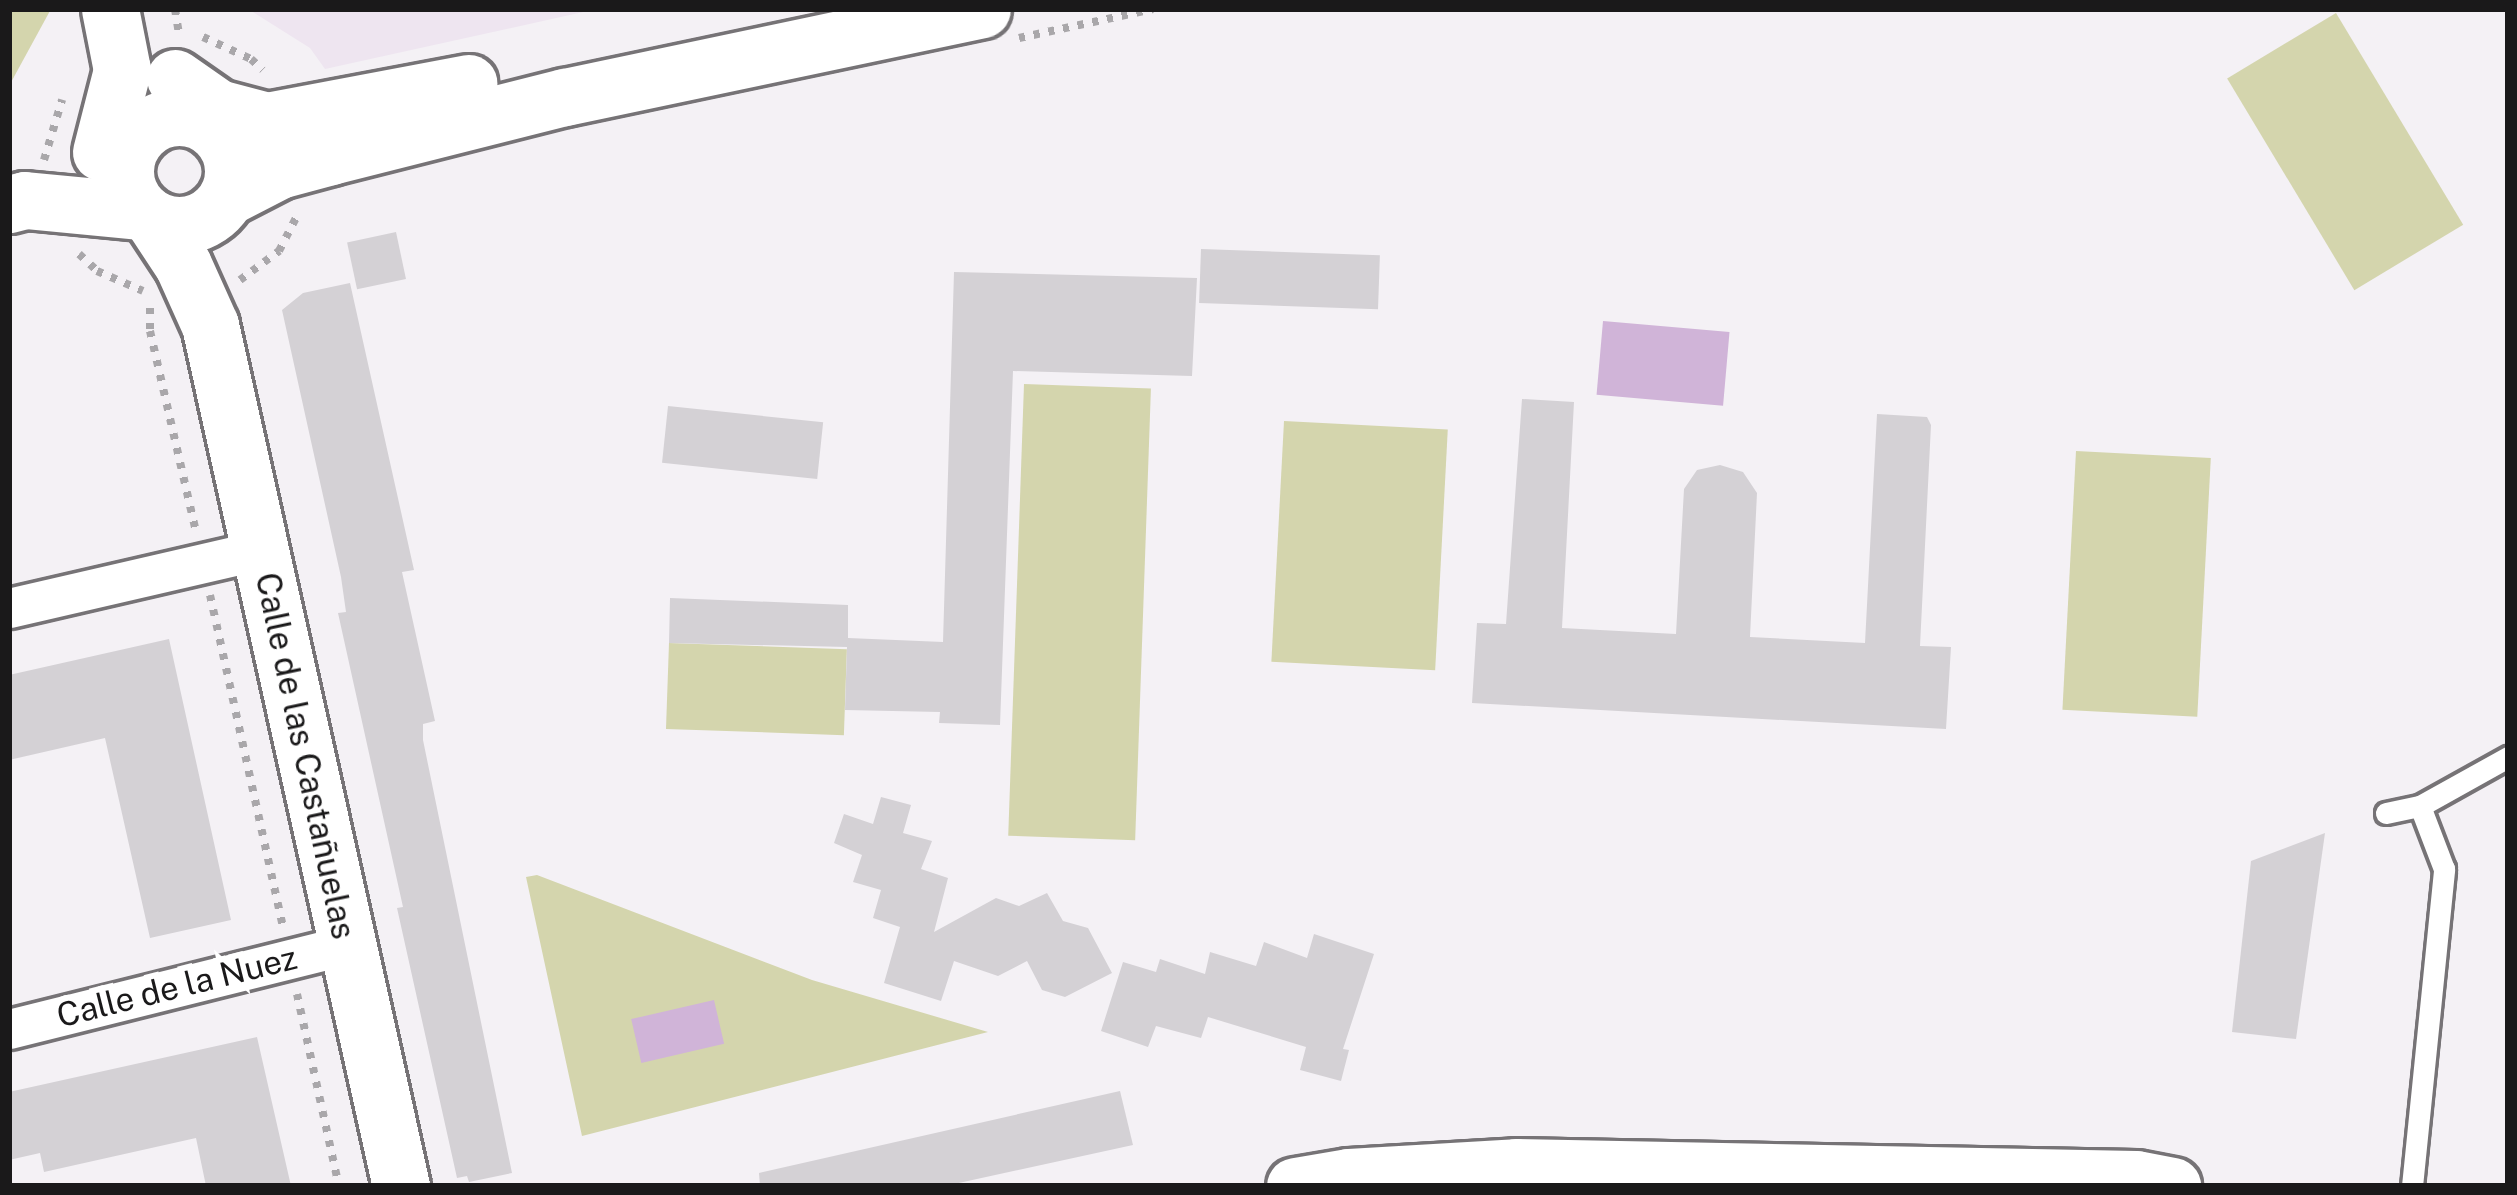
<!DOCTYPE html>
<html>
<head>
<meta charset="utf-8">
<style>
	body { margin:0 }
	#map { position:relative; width:2517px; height:1195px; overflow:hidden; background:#f4f1f5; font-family:"Public Sans",sans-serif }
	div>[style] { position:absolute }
	.built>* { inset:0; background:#eee5f0 }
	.green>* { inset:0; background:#d4d5ad; transform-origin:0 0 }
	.water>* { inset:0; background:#d0b4d8; transform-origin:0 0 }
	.building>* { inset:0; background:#d4d1d5; transform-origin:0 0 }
	.path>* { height:8px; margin-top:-4px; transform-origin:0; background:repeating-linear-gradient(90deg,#a9a7aa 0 6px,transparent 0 15px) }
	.roads { filter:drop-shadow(3px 0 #767376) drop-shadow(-3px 0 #767376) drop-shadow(0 3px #767376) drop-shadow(0 -3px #767376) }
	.lane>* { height:21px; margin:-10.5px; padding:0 10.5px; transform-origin:10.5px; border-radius:10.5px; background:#fff }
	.street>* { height:39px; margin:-19.5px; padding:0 19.5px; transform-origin:19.5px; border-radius:19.5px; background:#fff }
	.secondary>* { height:57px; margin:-28.5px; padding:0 28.5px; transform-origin:28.5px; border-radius:28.5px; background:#fff }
	.secondary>.ring { margin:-28.5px; padding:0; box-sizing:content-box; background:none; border:57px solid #fff; border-radius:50% }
	span { translate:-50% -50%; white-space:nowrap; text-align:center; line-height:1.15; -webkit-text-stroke:12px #fff; paint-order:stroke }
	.street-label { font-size:33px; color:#1a191a }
	.frame { position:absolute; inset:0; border:12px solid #1a191a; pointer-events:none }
</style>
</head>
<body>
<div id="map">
	<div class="built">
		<i style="clip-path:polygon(248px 9px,597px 9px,325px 69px,310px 48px)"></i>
	</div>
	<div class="green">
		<i style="clip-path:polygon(9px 9px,51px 9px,9px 86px)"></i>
		<i style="left:2336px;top:13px;width:247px;height:127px;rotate:59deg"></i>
		<i style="left:1024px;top:384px;width:127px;height:452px;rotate:2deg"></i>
		<i style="left:1284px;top:421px;width:164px;height:241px;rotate:3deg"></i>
		<i style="left:2076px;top:451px;width:135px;height:259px;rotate:3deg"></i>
		<i style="left:669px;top:643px;width:178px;height:86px;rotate:2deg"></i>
		<i style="clip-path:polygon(537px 875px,812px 980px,988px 1032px,582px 1136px,526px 877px)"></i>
	</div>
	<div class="water">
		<i style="left:1603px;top:321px;width:127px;height:74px;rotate:5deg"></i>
		<i style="left:714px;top:1000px;width:45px;height:85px;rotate:77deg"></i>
	</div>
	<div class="building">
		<i style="left:396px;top:232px;width:48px;height:50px;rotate:78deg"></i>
		<i style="left:1201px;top:249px;width:179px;height:54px;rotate:2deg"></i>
		<i style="clip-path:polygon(954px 272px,1197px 278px,1192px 376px,1013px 371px,1000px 725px,939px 723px,940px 712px,845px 710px,847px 647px,669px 643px,670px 598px,848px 605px,848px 638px,943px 642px)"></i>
		<i style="clip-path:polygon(350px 283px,414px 570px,402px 572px,435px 721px,423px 724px,423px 740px,512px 1173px,469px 1182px,467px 1176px,457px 1178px,397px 908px,403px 907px,338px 613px,346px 612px,341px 577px,282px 310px,303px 293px)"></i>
		<i style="clip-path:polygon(1522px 399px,1574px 402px,1562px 628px,1676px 634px,1684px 489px,1697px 470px,1720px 465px,1743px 472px,1757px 493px,1750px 637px,1865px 643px,1877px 414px,1927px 417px,1931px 425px,1920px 646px,1951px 647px,1946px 729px,1472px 703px,1477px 623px,1506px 624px)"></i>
		<i style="left:668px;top:406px;width:156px;height:57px;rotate:6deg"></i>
		<i style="clip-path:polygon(169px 639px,231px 920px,150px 938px,105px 738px,9px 760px,9px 675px)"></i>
		<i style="clip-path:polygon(881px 797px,911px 805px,903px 833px,932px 841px,921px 869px,948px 878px,934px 932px,996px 898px,1019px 906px,1047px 893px,1063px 921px,1088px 928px,1112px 973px,1065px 997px,1042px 990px,1027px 961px,998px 976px,954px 961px,941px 1001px,884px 983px,900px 927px,873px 918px,881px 890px,853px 882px,862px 855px,834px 843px,844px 814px,873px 824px)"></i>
		<i style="clip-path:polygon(2325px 833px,2296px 1039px,2232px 1032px,2251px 861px)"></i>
		<i style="clip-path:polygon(1314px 934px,1374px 954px,1343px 1049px,1349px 1050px,1341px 1081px,1300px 1070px,1306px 1047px,1208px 1017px,1201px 1038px,1156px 1026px,1148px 1047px,1101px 1031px,1123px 962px,1156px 972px,1160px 959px,1205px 974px,1210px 952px,1256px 966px,1264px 942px,1307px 958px)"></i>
		<i style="clip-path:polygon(257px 1037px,291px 1186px,206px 1186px,196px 1138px,44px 1172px,40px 1153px,9px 1160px,9px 1092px)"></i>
		<i style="clip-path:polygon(1120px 1091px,1133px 1145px,945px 1186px,760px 1186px,759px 1173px)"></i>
	</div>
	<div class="path">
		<i style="left:175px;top:9px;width:24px;rotate:81deg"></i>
		<i style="left:203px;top:37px;width:53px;rotate:24.6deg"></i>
		<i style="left:251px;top:59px;width:16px;rotate:43deg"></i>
		<i style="left:1019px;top:38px;width:137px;rotate:-12.2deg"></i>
		<i style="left:44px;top:160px;width:63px;rotate:-73.3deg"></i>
		<i style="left:79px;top:254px;width:25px;rotate:43deg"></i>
		<i style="left:97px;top:271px;width:50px;rotate:23.5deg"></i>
		<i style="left:240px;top:280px;width:49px;rotate:-36.6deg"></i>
		<i style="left:279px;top:251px;width:44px;rotate:-62.9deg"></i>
		<i style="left:150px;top:308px;width:23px;rotate:90deg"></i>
		<i style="left:150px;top:331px;width:202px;rotate:77.1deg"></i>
		<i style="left:210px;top:595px;width:339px;rotate:77.6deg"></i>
		<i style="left:297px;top:994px;width:197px;rotate:77.7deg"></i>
	</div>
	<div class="roads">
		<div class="lane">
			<i style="left:2386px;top:813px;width:35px;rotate:-12deg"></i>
			<i style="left:2420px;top:806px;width:101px;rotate:-29.1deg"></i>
			<i style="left:2412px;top:1186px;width:319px;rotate:-84.2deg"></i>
			<i style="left:2444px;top:869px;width:67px;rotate:-110.9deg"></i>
		</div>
		<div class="street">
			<i style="left:9px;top:608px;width:258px;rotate:-13deg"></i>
			<i style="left:9px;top:1029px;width:346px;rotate:-14deg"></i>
		</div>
		<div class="secondary">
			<i style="left:175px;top:78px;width:52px;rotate:34.9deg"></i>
			<i style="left:218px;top:108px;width:51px;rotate:14.9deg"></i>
			<i style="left:267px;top:121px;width:205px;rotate:-10.7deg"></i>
			<i class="ring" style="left:125px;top:117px;width:51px;height:51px"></i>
			<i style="left:216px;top:131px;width:64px;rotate:7.2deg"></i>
			<i style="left:279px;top:139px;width:52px;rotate:-8.9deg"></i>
			<i style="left:101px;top:152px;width:85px;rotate:-75.6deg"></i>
			<i style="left:122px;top:70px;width:62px;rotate:-101.1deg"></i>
			<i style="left:227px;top:197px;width:59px;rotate:-27.4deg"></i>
			<i style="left:279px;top:170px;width:54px;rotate:-15.1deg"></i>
			<i style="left:331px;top:156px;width:241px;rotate:-14.2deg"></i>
			<i style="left:565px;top:97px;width:426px;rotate:-11.9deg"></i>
			<i style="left:9px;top:204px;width:16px;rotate:-14deg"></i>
			<i style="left:25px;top:200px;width:117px;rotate:5.4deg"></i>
			<i style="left:152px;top:218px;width:56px;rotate:56.6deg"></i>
			<i style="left:183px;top:265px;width:66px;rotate:65.8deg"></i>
			<i style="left:210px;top:325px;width:882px;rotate:77.49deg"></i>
			<i style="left:1295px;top:1186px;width:55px;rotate:-9.5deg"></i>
			<i style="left:1349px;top:1177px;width:167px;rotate:-3.4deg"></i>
			<i style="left:1516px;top:1167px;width:620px;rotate:1.11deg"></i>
			<i style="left:2136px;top:1179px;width:37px;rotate:11deg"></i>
		</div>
	</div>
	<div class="street-label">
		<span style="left:305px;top:756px;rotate:78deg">Calle de las Castañuelas</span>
		<span style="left:177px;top:987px;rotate:-14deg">Calle de la Nuez</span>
	</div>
	<div class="frame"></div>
</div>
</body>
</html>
